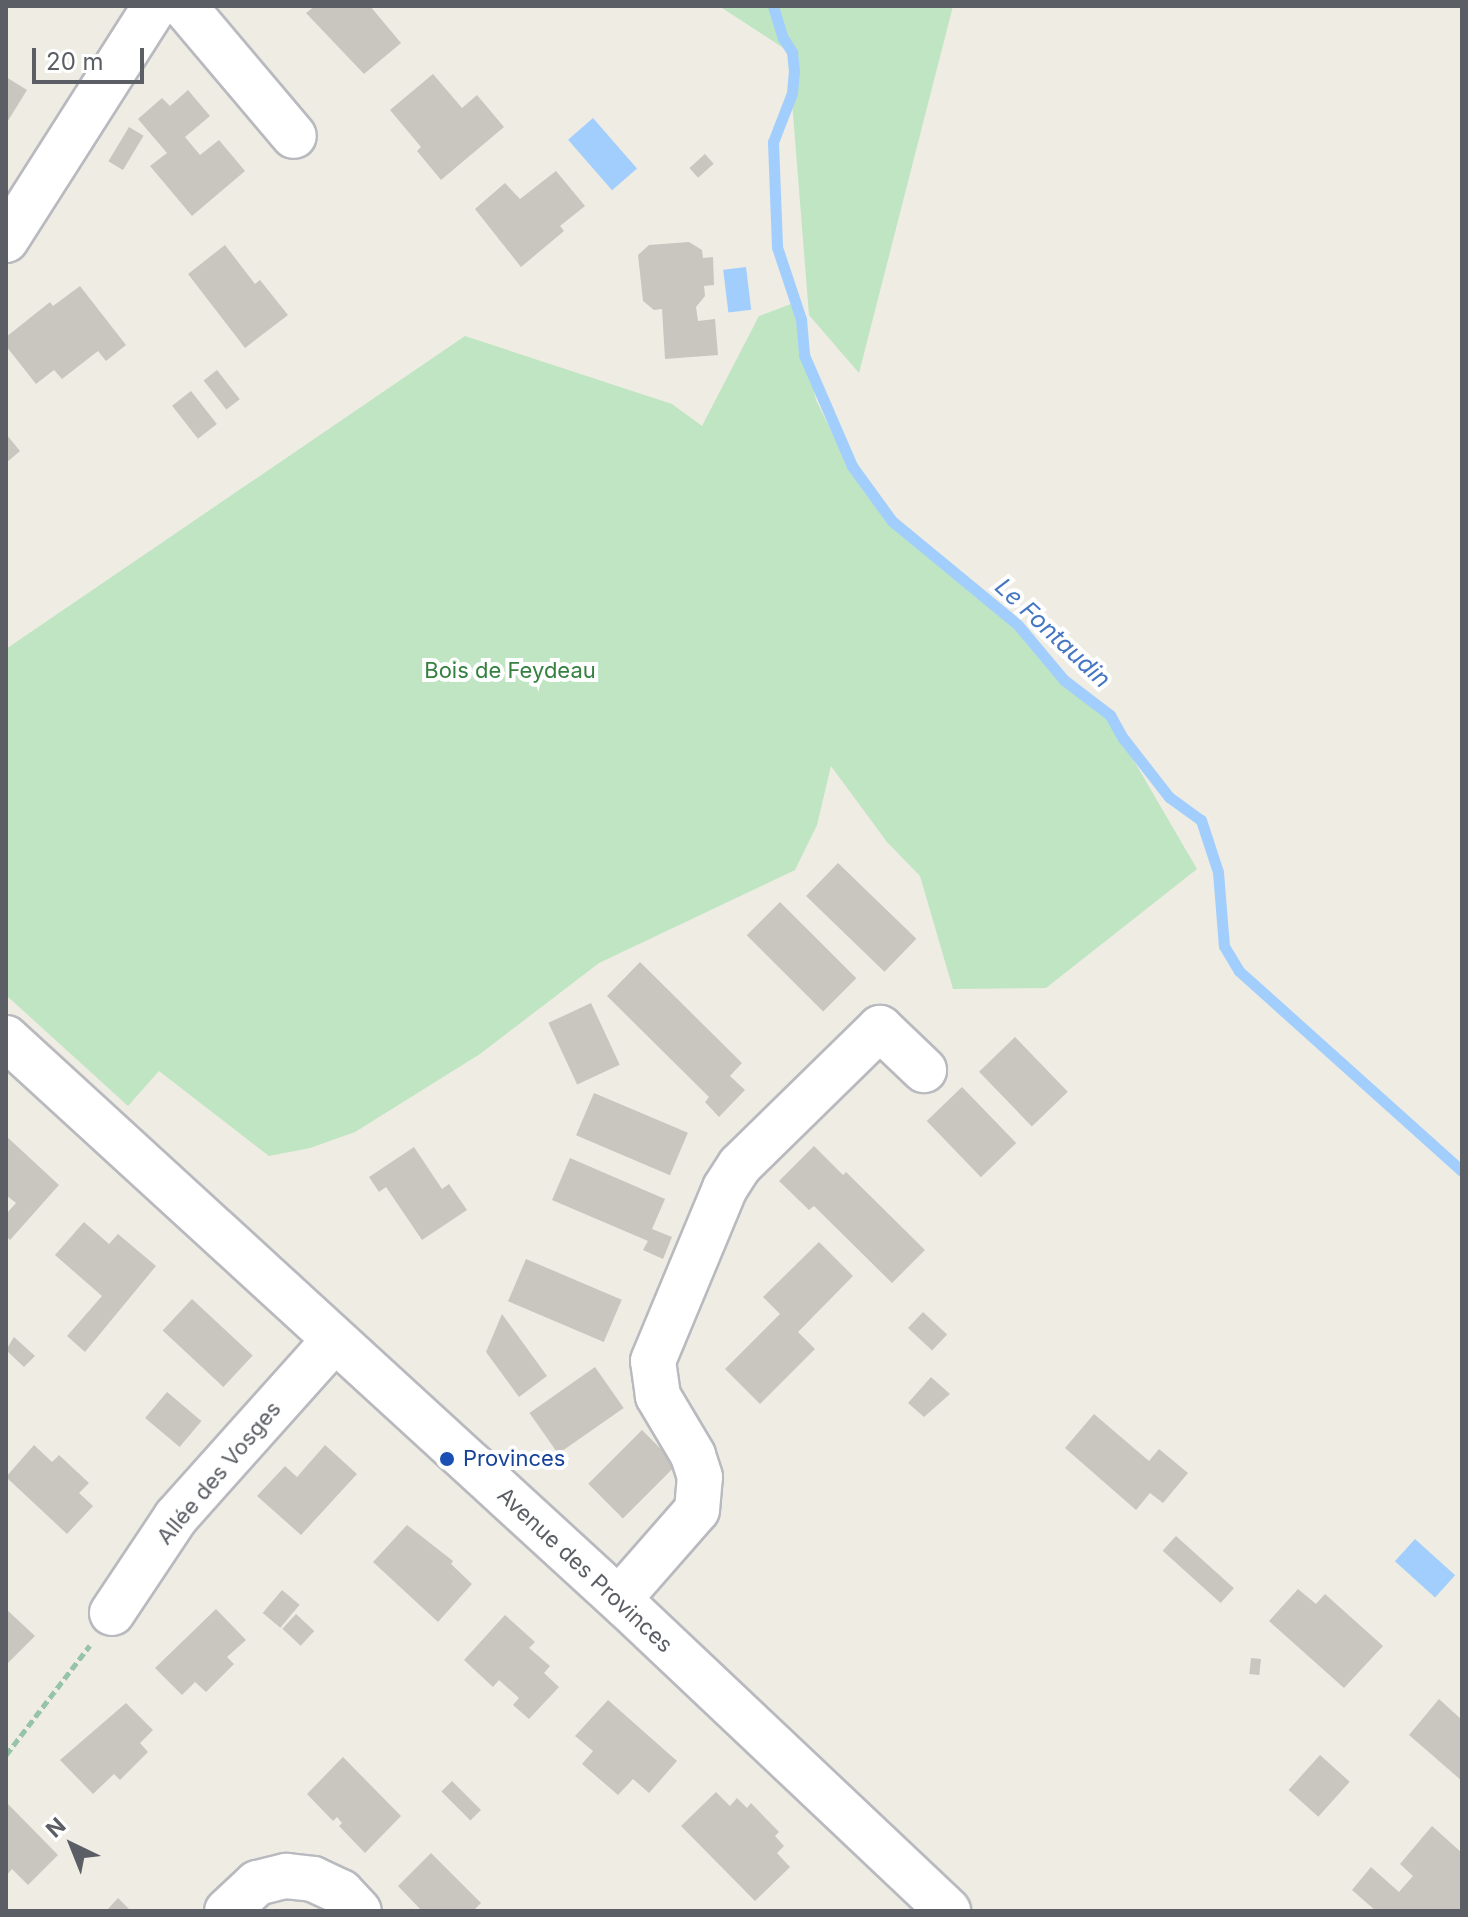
<!DOCTYPE html>
<html>
<head>
<meta charset="utf-8">
<style>
	body { margin:0 }
	#map { position:relative; width:1468px; height:1917px; overflow:hidden; background:#eeece3; font-family:Inter,sans-serif }
	div>[style] { position:absolute }
	.green>* { inset:0; background:#bfe5c3 }
	.water>* { inset:0; background:#a2cefe; transform-origin:0 0 }
	.stream>* { height:11px; margin:-5.5px; padding:0 5.5px; transform-origin:5.5px; border-radius:5.5px; background:#a2cefe }
	.building>* { inset:0; background:#c9c6c0; transform-origin:0 0 }
	.path>* { height:5px; margin-top:-2.5px; transform-origin:0; background:repeating-linear-gradient(90deg,#97c4a8 0 8px,transparent 0 12px) }
	.roads { filter:drop-shadow(2px 0 #b8babf) drop-shadow(-2px 0 #b8babf) drop-shadow(0 2px #b8babf) drop-shadow(0 -2px #b8babf) }
	.minor>* { height:44px; margin:-22px; padding:0 22px; transform-origin:22px; border-radius:22px; background:#fff }
	.dots>* { width:22px; height:22px; translate:-50% -50%; box-sizing:border-box; border:4px solid #fff; border-radius:50% }
	span { translate:-50% -50%; white-space:nowrap; text-align:center; line-height:1.15; -webkit-text-stroke:8px #fff; paint-order:stroke }
	.park-label { font-size:22px; color:#348140 }
	.transit-label { font-size:22px; color:#164399 }
	.left { translate:0 -50%; text-align:left }
	.street-label { font-size:22px; color:#5b5e64 }
	.water-label { font-size:24px; color:#4576c2; font-style:italic }
	.frame { position:absolute; inset:0; border:8px solid #5b5e64; pointer-events:none }
	.north { position:absolute; left:32px; top:1805px; width:80px; height:80px; -webkit-text-stroke:6px #fff; paint-order:stroke; rotate:317deg; font-size:22px; font-weight:700; line-height:32px; text-align:center; color:#5b5e64 }
	.north::after { content:''; display:block; margin:auto; width:28px; height:36px; background:#5b5e64; clip-path:polygon(50% 0,100% 100%,50% 72%,0 100%) }
	.scale { position:absolute; left:32px; top:48px; width:112px; height:36px; box-sizing:border-box; border:4px solid #5b5e64; border-top:0; padding-left:10px; font-size:24px; line-height:28px; white-space:nowrap; color:#5b5e64; -webkit-text-stroke:6px #fff; paint-order:stroke }
</style>
</head>
<body>
<div id="map">
	<div class="green">
		<i style="clip-path:polygon(719px 6px,953px 6px,859px 373px,809px 315px,788px 51px)"></i>
		<i style="clip-path:polygon(791px 304px,799px 323px,799px 354px,812px 382px,816px 400px,851px 471px,894px 526px,1019px 628px,1073px 691px,1109px 718px,1197px 869px,1046px 988px,953px 989px,920px 876px,887px 842px,831px 766px,817px 825px,795px 870px,599px 963px,480px 1054px,355px 1132px,310px 1148px,269px 1156px,159px 1071px,128px 1106px,6px 995px,6px 649px,465px 336px,672px 404px,702px 426px,759px 316px)"></i>
	</div>
	<div class="water">
		<i style="left:593px;top:118px;width:67px;height:33px;rotate:49deg"></i>
		<i style="left:746px;top:267px;width:43px;height:23px;rotate:83deg"></i>
		<i style="left:1415px;top:1539px;width:54px;height:30px;rotate:42deg"></i>
	</div>
	<div class="stream">
		<i style="left:773px;top:6px;width:34px;rotate:73deg"></i>
		<i style="left:783px;top:38px;width:17px;rotate:57deg"></i>
		<i style="left:792px;top:52px;width:18px;rotate:84deg"></i>
		<i style="left:794px;top:70px;width:23px;rotate:95deg"></i>
		<i style="left:792px;top:93px;width:53px;rotate:111.2deg"></i>
		<i style="left:773px;top:142px;width:105px;rotate:87.8deg"></i>
		<i style="left:777px;top:247px;width:76px;rotate:71.6deg"></i>
		<i style="left:801px;top:319px;width:36px;rotate:85deg"></i>
		<i style="left:804px;top:355px;width:121px;rotate:66.6deg"></i>
		<i style="left:852px;top:466px;width:68px;rotate:54deg"></i>
		<i style="left:892px;top:521px;width:163px;rotate:39.5deg"></i>
		<i style="left:1018px;top:625px;width:72px;rotate:50.1deg"></i>
		<i style="left:1064px;top:680px;width:58px;rotate:37.3deg"></i>
		<i style="left:1110px;top:715px;width:26px;rotate:61deg"></i>
		<i style="left:1123px;top:738px;width:75px;rotate:52.1deg"></i>
		<i style="left:1169px;top:797px;width:39px;rotate:36deg"></i>
		<i style="left:1201px;top:820px;width:55px;rotate:71.9deg"></i>
		<i style="left:1218px;top:872px;width:74px;rotate:85.4deg"></i>
		<i style="left:1224px;top:946px;width:29px;rotate:59deg"></i>
		<i style="left:1239px;top:971px;width:300px;rotate:41.9deg"></i>
	</div>
	<div class="building">
		<i style="clip-path:polygon(315px 6px,370px 6px,401px 43px,364px 74px,306px 13px)"></i>
		<i style="clip-path:polygon(433px 74px,462px 108px,477px 95px,504px 127px,441px 180px,417px 151px,421px 147px,390px 110px)"></i>
		<i style="clip-path:polygon(6px 77px,27px 90px,6px 124px)"></i>
		<i style="clip-path:polygon(188px 90px,210px 116px,185px 137px,200px 155px,219px 140px,245px 171px,192px 216px,150px 166px,167px 153px,138px 119px,162px 98px,170px 106px)"></i>
		<i style="left:129px;top:127px;width:17px;height:40px;rotate:31deg"></i>
		<i style="left:705px;top:154px;width:13px;height:21px;rotate:48deg"></i>
		<i style="clip-path:polygon(556px 171px,585px 206px,560px 226px,564px 231px,521px 267px,475px 209px,505px 183px,520px 199px)"></i>
		<i style="clip-path:polygon(689px 242px,702px 250px,703px 258px,713px 257px,714px 285px,704px 286px,705px 296px,696px 307px,698px 321px,715px 319px,718px 355px,665px 359px,662px 309px,654px 310px,643px 301px,638px 255px,649px 245px)"></i>
		<i style="clip-path:polygon(225px 245px,255px 284px,260px 280px,288px 315px,245px 348px,188px 274px)"></i>
		<i style="clip-path:polygon(80px 286px,126px 345px,106px 361px,98px 351px,62px 379px,54px 370px,36px 384px,6px 346px,6px 337px,50px 302px,53px 306px)"></i>
		<i style="left:217px;top:370px;width:37px;height:17px;rotate:52deg"></i>
		<i style="left:191px;top:391px;width:42px;height:24px;rotate:52deg"></i>
		<i style="clip-path:polygon(6px 434px,20px 451px,6px 463px)"></i>
		<i style="left:838px;top:863px;width:109px;height:46px;rotate:44deg"></i>
		<i style="left:780px;top:902px;width:108px;height:47px;rotate:45deg"></i>
		<i style="clip-path:polygon(640px 962px,742px 1063px,730px 1076px,745px 1090px,719px 1117px,705px 1102px,709px 1097px,607px 996px)"></i>
		<i style="left:591px;top:1003px;width:68px;height:47px;rotate:65deg"></i>
		<i style="left:1015px;top:1037px;width:76px;height:50px;rotate:46deg"></i>
		<i style="left:962px;top:1087px;width:78px;height:49px;rotate:46deg"></i>
		<i style="left:594px;top:1093px;width:102px;height:46px;rotate:23deg"></i>
		<i style="clip-path:polygon(6px 1136px,59px 1185px,10px 1240px,6px 1236px,6px 1214px,16px 1203px,6px 1195px)"></i>
		<i style="clip-path:polygon(814px 1146px,843px 1175px,846px 1172px,925px 1250px,892px 1283px,814px 1206px,809px 1210px,779px 1181px)"></i>
		<i style="clip-path:polygon(414px 1147px,442px 1189px,449px 1184px,467px 1210px,422px 1240px,386px 1187px,379px 1192px,369px 1177px)"></i>
		<i style="clip-path:polygon(570px 1158px,665px 1199px,652px 1229px,672px 1237px,663px 1259px,643px 1250px,648px 1241px,552px 1200px)"></i>
		<i style="clip-path:polygon(84px 1222px,109px 1244px,118px 1234px,156px 1266px,85px 1352px,67px 1336px,102px 1296px,55px 1255px)"></i>
		<i style="clip-path:polygon(819px 1242px,853px 1276px,798px 1332px,815px 1349px,760px 1404px,725px 1369px,780px 1314px,763px 1297px)"></i>
		<i style="left:526px;top:1259px;width:104px;height:46px;rotate:23deg"></i>
		<i style="left:192px;top:1299px;width:83px;height:43px;rotate:43deg"></i>
		<i style="left:923px;top:1312px;width:33px;height:22px;rotate:43deg"></i>
		<i style="clip-path:polygon(502px 1314px,547px 1376px,519px 1397px,486px 1352px)"></i>
		<i style="clip-path:polygon(14px 1337px,35px 1356px,24px 1367px,6px 1350px)"></i>
		<i style="left:595px;top:1367px;width:50px;height:80px;rotate:55deg"></i>
		<i style="clip-path:polygon(931px 1377px,950px 1394px,924px 1417px,908px 1403px)"></i>
		<i style="left:167px;top:1392px;width:45px;height:34px;rotate:40deg"></i>
		<i style="clip-path:polygon(1094px 1414px,1149px 1461px,1159px 1449px,1188px 1473px,1163px 1503px,1150px 1493px,1136px 1510px,1065px 1448px)"></i>
		<i style="left:642px;top:1430px;width:49px;height:76px;rotate:45deg"></i>
		<i style="clip-path:polygon(34px 1445px,52px 1462px,59px 1455px,89px 1483px,79px 1493px,93px 1506px,67px 1534px,6px 1477px)"></i>
		<i style="clip-path:polygon(325px 1445px,357px 1474px,301px 1535px,257px 1496px,285px 1466px,297px 1477px)"></i>
		<i style="clip-path:polygon(407px 1525px,453px 1561px,451px 1564px,472px 1584px,438px 1622px,373px 1562px)"></i>
		<i style="left:1176px;top:1536px;width:78px;height:20px;rotate:42deg"></i>
		<i style="clip-path:polygon(1298px 1589px,1316px 1604px,1325px 1594px,1383px 1646px,1344px 1688px,1269px 1621px)"></i>
		<i style="left:282px;top:1590px;width:23px;height:30px;rotate:40deg"></i>
		<i style="clip-path:polygon(6px 1609px,35px 1636px,8px 1663px,6px 1661px)"></i>
		<i style="clip-path:polygon(216px 1609px,246px 1640px,227px 1657px,234px 1664px,206px 1692px,195px 1682px,182px 1695px,155px 1668px)"></i>
		<i style="left:296px;top:1614px;width:25px;height:20px;rotate:43deg"></i>
		<i style="clip-path:polygon(505px 1615px,535px 1642px,529px 1648px,550px 1666px,544px 1673px,559px 1687px,529px 1719px,513px 1705px,519px 1698px,499px 1680px,493px 1687px,464px 1660px)"></i>
		<i style="left:1251px;top:1658px;width:10px;height:16px;rotate:6deg"></i>
		<i style="clip-path:polygon(1439px 1699px,1462px 1720px,1462px 1781px,1409px 1735px)"></i>
		<i style="clip-path:polygon(608px 1700px,677px 1761px,649px 1793px,633px 1779px,618px 1795px,582px 1764px,593px 1751px,575px 1736px)"></i>
		<i style="clip-path:polygon(126px 1703px,153px 1730px,140px 1743px,148px 1752px,120px 1780px,114px 1774px,93px 1794px,60px 1760px)"></i>
		<i style="left:1320px;top:1755px;width:40px;height:47px;rotate:42deg"></i>
		<i style="clip-path:polygon(343px 1757px,401px 1816px,365px 1853px,339px 1826px,342px 1823px,337px 1817px,333px 1821px,307px 1794px)"></i>
		<i style="left:452px;top:1781px;width:41px;height:15px;rotate:45deg"></i>
		<i style="clip-path:polygon(716px 1792px,730px 1806px,737px 1798px,747px 1808px,751px 1803px,779px 1832px,775px 1836px,784px 1846px,777px 1853px,790px 1867px,755px 1901px,681px 1826px)"></i>
		<i style="clip-path:polygon(6px 1802px,58px 1855px,28px 1885px,12px 1869px,6px 1876px)"></i>
		<i style="clip-path:polygon(1432px 1826px,1462px 1853px,1462px 1911px,1376px 1911px,1352px 1890px,1371px 1867px,1399px 1892px,1413px 1876px,1400px 1864px)"></i>
		<i style="clip-path:polygon(431px 1853px,481px 1903px,473px 1911px,422px 1911px,398px 1886px)"></i>
		<i style="clip-path:polygon(118px 1898px,131px 1911px,106px 1911px)"></i>
	</div>
	<div class="path">
		<i style="left:6px;top:1755px;width:138px;rotate:-52.6deg"></i>
	</div>
	<div class="roads">
		<div class="minor">
			<i style="left:184px;top:6px;width:170px;rotate:49.8deg"></i>
			<i style="left:6px;top:240px;width:277px;rotate:-57.5deg"></i>
			<i style="left:6px;top:1038px;width:842px;rotate:42.5deg"></i>
			<i style="left:627px;top:1607px;width:442px;rotate:43.4deg"></i>
			<i style="left:619px;top:1599px;width:118px;rotate:-48.8deg"></i>
			<i style="left:697px;top:1510px;width:33px;rotate:-85deg"></i>
			<i style="left:700px;top:1477px;width:23px;rotate:-108deg"></i>
			<i style="left:693px;top:1455px;width:69px;rotate:-120.7deg"></i>
			<i style="left:658px;top:1396px;width:35px;rotate:-98deg"></i>
			<i style="left:653px;top:1361px;width:187px;rotate:-67.4deg"></i>
			<i style="left:725px;top:1188px;width:27px;rotate:-57deg"></i>
			<i style="left:740px;top:1165px;width:196px;rotate:-44.4deg"></i>
			<i style="left:880px;top:1028px;width:61px;rotate:43.7deg"></i>
			<i style="left:112px;top:1613px;width:115px;rotate:-56.3deg"></i>
			<i style="left:176px;top:1517px;width:237px;rotate:-48.2deg"></i>
			<i style="left:227px;top:1911px;width:41px;rotate:-43deg"></i>
			<i style="left:257px;top:1883px;width:30px;rotate:-14deg"></i>
			<i style="left:286px;top:1876px;width:27px;rotate:6deg"></i>
			<i style="left:313px;top:1879px;width:31px;rotate:25deg"></i>
			<i style="left:341px;top:1892px;width:26px;rotate:47deg"></i>
		</div>
	</div>
	<div class="dots">
		<i style="left:447px;top:1459px;background:#1a4fb4"></i>
	</div>
	<div class="park-label">
		<span style="left:510px;top:671px">Bois de Feydeau</span>
	</div>
	<div class="transit-label">
		<span class="left" style="left:463px;top:1459px">Provinces</span>
	</div>
	<div class="street-label">
		<span style="left:219px;top:1473px;rotate:-50deg">Allée des Vosges</span>
		<span style="left:585px;top:1570px;rotate:43deg">Avenue des Provinces</span>
	</div>
	<div class="water-label">
		<span style="left:1053px;top:633px;rotate:43deg">Le Fontaudin</span>
	</div>
	<div class="frame"></div>
	<div class="north">N</div>
	<div class="scale">20 m</div>
</div>
</body>
</html>
